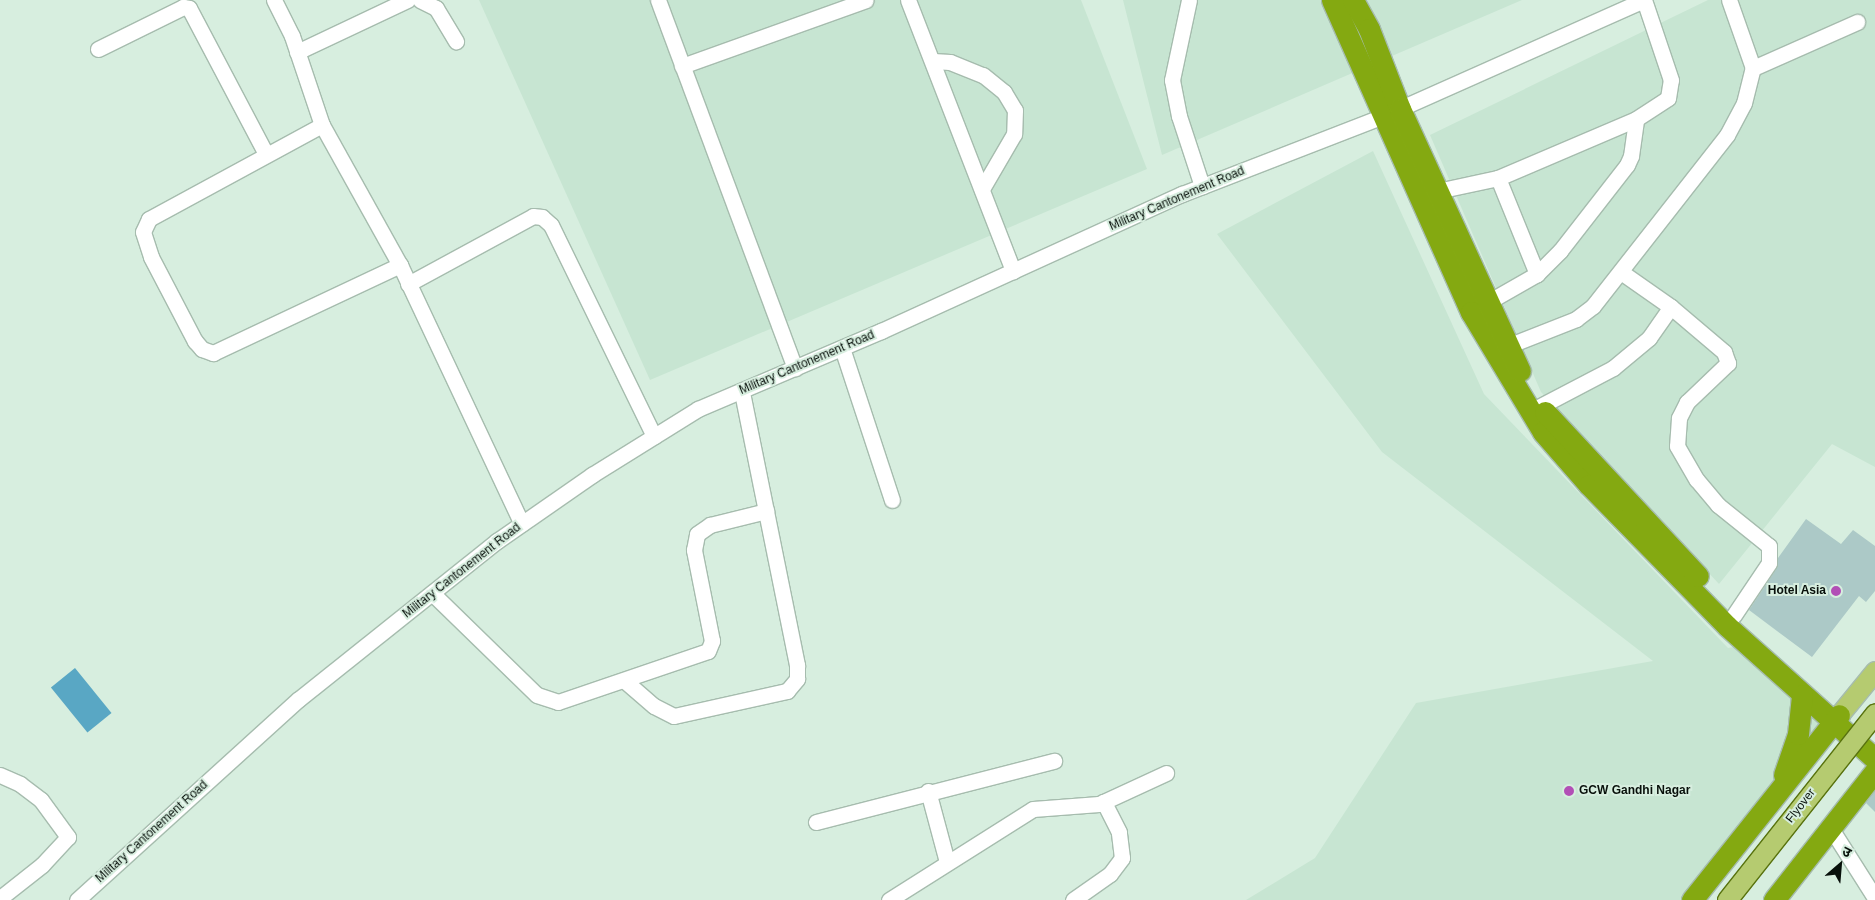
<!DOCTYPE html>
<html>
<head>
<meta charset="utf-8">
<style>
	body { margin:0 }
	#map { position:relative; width:1875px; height:900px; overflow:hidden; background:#d7eedf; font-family:Helvetica,"Noto Sans Devanagari",sans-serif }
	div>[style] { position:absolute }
	.built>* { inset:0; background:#c7e5d2 }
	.water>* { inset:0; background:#59a7c4; transform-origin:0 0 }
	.building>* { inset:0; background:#acc9c7 }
	.roads { filter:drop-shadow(1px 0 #a6bcae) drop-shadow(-1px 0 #a6bcae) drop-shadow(0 1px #a6bcae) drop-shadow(0 -1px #a6bcae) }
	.minor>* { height:15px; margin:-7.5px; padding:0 7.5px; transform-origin:7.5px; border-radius:7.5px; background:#fff }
	.major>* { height:19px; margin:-9.5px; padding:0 9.5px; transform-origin:9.5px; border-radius:9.5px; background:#b5cb70 }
	.highway>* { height:21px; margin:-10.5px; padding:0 10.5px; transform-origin:10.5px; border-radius:10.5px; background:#84a911 }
	.bridges { filter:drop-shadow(1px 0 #59730f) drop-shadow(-1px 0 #59730f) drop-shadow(0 1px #59730f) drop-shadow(0 -1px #59730f) }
	.major-bridge>* { height:19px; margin:-9.5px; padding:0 9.5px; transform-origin:9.5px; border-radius:9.5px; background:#b5cb70 }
	.dots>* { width:14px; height:14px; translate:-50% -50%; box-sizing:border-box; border:2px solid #d7eedf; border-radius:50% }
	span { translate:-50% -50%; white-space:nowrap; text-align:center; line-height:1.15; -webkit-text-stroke:4px #d7eedf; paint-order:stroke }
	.street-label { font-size:12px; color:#08100b }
	.poi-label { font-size:12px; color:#08100b; font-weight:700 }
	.right { translate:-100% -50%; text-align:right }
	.left { translate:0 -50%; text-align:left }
	.north { position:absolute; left:1815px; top:840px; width:50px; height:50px; -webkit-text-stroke:4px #d7eedf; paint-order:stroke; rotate:27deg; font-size:14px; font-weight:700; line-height:20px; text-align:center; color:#08100b }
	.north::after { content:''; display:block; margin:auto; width:18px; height:22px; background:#08100b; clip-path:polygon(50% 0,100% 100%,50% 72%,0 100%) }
</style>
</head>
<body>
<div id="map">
	<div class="built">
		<i style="clip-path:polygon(479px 0,1081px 0,1147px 169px,650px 380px)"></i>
		<i style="clip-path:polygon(1123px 0,1522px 0,1162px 155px)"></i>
		<i style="clip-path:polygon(1708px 0,1875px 0,1875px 467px,1832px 444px,1719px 584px,1541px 392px,1430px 135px)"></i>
		<i style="clip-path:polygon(1373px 151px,1484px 394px,1728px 648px,1757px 643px,1833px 723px,1689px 900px,1246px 900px,1315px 858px,1416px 703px,1653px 661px,1382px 452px,1217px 234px)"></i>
	</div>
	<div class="water">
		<i style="left:75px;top:668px;width:58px;height:31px;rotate:51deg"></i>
	</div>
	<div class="building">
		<i style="clip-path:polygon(1806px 519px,1841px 544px,1853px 530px,1875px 546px,1875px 591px,1866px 602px,1859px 596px,1812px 657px,1749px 610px,1777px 568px,1778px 558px)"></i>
		<i style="clip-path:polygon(1875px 791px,1875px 812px,1866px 803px)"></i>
	</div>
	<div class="roads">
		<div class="minor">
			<i style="left:274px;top:0;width:40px;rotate:63.4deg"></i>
			<i style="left:292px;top:36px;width:94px;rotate:71.4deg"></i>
			<i style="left:322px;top:125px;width:197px;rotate:151.5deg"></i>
			<i style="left:149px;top:219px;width:14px;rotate:115deg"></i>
			<i style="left:143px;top:232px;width:26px;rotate:72deg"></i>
			<i style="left:151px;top:257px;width:95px;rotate:62.4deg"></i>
			<i style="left:195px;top:341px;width:11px;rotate:49deg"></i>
			<i style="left:202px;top:349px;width:12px;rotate:20deg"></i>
			<i style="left:213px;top:353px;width:207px;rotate:-25.2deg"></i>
			<i style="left:420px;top:0;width:18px;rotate:27deg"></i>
			<i style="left:436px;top:8px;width:39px;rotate:59deg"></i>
			<i style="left:658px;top:0;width:393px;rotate:69.6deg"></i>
			<i style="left:908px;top:0;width:291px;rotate:68.8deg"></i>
			<i style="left:1189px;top:0;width:82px;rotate:102deg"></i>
			<i style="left:1172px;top:80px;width:37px;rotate:79deg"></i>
			<i style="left:1179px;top:116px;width:74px;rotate:71.8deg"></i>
			<i style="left:98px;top:49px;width:95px;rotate:-26.3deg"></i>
			<i style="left:183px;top:7px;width:6px;rotate:9deg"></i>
			<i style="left:189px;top:8px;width:165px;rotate:62.2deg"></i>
			<i style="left:297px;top:52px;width:122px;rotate:-25.3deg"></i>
			<i style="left:933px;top:61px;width:17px;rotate:3deg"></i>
			<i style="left:950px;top:62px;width:35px;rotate:22deg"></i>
			<i style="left:983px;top:75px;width:27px;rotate:39deg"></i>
			<i style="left:1004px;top:92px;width:21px;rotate:59deg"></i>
			<i style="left:1015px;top:110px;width:24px;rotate:92deg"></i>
			<i style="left:1014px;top:134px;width:64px;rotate:120.2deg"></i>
			<i style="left:682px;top:66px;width:195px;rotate:-19.7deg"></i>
			<i style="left:1753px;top:68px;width:114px;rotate:-23.9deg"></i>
			<i style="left:322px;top:125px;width:160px;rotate:60.9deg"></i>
			<i style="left:400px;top:265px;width:286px;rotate:64.8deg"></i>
			<i style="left:1498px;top:178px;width:104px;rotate:67.9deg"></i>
			<i style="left:1428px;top:193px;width:72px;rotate:-12.1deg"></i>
			<i style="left:1498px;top:178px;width:150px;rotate:-23.1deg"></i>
			<i style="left:1636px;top:119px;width:38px;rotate:-33deg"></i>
			<i style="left:1668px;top:98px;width:18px;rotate:-81deg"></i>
			<i style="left:1671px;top:80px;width:84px;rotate:-108.6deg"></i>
			<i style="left:408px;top:284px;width:142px;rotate:-28.5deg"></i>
			<i style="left:533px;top:216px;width:9px;rotate:6deg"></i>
			<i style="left:542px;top:217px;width:12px;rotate:42deg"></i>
			<i style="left:551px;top:225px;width:235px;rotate:64deg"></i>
			<i style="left:1481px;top:306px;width:64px;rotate:-29.7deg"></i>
			<i style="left:1537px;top:274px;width:33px;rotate:-45deg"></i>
			<i style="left:1560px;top:251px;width:109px;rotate:-52.1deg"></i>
			<i style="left:1627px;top:165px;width:10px;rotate:-66deg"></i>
			<i style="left:1631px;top:156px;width:37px;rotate:-82deg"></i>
			<i style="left:1671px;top:307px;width:70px;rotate:40.3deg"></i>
			<i style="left:1724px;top:352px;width:12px;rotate:70deg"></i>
			<i style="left:1728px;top:363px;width:57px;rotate:136.4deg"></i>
			<i style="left:1687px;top:402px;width:18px;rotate:117deg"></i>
			<i style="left:1679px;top:418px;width:28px;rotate:94deg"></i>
			<i style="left:1677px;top:446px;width:39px;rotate:60deg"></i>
			<i style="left:1697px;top:480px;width:33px;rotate:50deg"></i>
			<i style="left:1718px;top:505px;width:65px;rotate:38.8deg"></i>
			<i style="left:1769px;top:546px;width:17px;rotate:90deg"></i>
			<i style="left:1769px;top:563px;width:63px;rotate:123.9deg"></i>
			<i style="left:842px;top:348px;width:160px;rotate:71.8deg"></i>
			<i style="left:1500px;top:349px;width:82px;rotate:-21.5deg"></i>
			<i style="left:1576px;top:319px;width:21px;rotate:-37deg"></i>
			<i style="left:1593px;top:306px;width:217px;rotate:-51.9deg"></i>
			<i style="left:1727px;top:135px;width:36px;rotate:-62deg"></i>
			<i style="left:1744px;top:103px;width:36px;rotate:-76deg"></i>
			<i style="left:1753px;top:68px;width:72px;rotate:-109.4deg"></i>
			<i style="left:1531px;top:411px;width:93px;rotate:-27.7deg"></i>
			<i style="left:1613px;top:368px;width:47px;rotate:-39.8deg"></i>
			<i style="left:1649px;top:338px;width:38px;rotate:-55deg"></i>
			<i style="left:1671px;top:307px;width:61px;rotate:-145deg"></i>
			<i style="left:432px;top:593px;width:146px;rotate:44.2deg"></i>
			<i style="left:537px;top:695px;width:22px;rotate:18deg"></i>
			<i style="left:558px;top:702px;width:158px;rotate:-18.8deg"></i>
			<i style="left:708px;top:651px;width:11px;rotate:-68deg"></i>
			<i style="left:712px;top:641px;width:93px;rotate:-101.2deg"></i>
			<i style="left:694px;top:550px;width:16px;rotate:-79deg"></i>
			<i style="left:697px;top:534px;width:16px;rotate:-35deg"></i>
			<i style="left:710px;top:525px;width:58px;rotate:-14deg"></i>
			<i style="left:625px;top:681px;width:38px;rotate:41deg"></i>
			<i style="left:654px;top:706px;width:22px;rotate:27deg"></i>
			<i style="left:674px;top:716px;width:116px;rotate:-12.5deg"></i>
			<i style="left:787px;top:691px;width:16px;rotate:-50deg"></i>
			<i style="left:797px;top:679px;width:14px;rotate:-90deg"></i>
			<i style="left:797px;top:665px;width:279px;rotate:-101.4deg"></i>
			<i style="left:0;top:775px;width:22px;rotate:24deg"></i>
			<i style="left:20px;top:784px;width:26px;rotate:37deg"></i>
			<i style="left:41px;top:800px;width:46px;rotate:53.9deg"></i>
			<i style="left:68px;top:837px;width:38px;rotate:133deg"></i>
			<i style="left:42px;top:865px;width:53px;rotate:141.8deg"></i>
			<i style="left:928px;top:791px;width:73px;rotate:75deg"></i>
			<i style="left:816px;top:822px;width:246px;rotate:-14.4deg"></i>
			<i style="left:1830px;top:827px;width:84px;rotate:57.6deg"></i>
			<i style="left:77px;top:900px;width:299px;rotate:-42.2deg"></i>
			<i style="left:299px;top:699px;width:253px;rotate:-38.6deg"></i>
			<i style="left:497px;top:541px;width:116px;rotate:-34.8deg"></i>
			<i style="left:592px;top:475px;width:125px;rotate:-31.9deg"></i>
			<i style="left:698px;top:409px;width:199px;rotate:-23.1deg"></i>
			<i style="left:881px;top:331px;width:331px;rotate:-24.5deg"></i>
			<i style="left:1182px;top:194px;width:216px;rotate:-21.2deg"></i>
			<i style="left:1383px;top:116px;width:285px;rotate:-24deg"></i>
			<i style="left:889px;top:900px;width:170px;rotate:-32.3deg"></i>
			<i style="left:1033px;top:809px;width:66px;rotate:-4.3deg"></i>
			<i style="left:1099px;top:804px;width:74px;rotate:-24.8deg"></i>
			<i style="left:1073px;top:900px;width:45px;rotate:-35.1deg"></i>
			<i style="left:1110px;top:874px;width:20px;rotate:-53deg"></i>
			<i style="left:1122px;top:858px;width:26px;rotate:-97deg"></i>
			<i style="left:1119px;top:832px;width:34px;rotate:-117deg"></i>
		</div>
		<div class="major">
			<i style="left:1839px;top:715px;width:57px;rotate:-50.7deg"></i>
		</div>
		<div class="highway">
			<i style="left:1332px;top:0;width:342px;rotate:66deg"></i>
			<i style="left:1471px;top:312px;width:140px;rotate:59deg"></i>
			<i style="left:1543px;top:432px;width:70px;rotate:49deg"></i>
			<i style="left:1589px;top:485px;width:197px;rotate:45.6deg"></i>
			<i style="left:1727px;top:626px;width:199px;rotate:41.9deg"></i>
			<i style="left:1353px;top:0;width:33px;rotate:61deg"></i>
			<i style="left:1369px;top:29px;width:86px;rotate:68.8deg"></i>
			<i style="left:1400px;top:109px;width:288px;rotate:65.4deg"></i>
			<i style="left:1545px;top:412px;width:224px;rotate:47deg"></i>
			<i style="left:1784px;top:775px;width:43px;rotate:-71.1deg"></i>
			<i style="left:1798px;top:734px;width:39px;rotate:-84deg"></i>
			<i style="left:1692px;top:900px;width:236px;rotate:-51.5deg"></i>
			<i style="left:1774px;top:900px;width:164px;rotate:-51.9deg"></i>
		</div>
	</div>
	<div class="bridges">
		<div class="major-bridge">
			<i style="left:1727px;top:900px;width:238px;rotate:-51.6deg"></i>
		</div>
	</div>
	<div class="dots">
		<i style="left:1836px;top:591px;background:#b24fb6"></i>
		<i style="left:1569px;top:791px;background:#b24fb6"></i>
	</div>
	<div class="street-label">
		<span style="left:1177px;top:199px;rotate:-23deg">Military Cantonement Road</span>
		<span style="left:807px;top:363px;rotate:-23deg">Military Cantonement Road</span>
		<span style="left:462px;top:571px;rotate:-38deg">Military Cantonement Road</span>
		<span style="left:1801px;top:806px;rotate:-52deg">Flyover</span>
		<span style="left:152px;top:832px;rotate:-42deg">Military Cantonement Road</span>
	</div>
	<div class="poi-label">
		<span class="right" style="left:1826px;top:591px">Hotel Asia</span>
		<span class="left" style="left:1579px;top:791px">GCW Gandhi Nagar</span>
	</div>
	<div class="north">उ</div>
</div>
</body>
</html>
